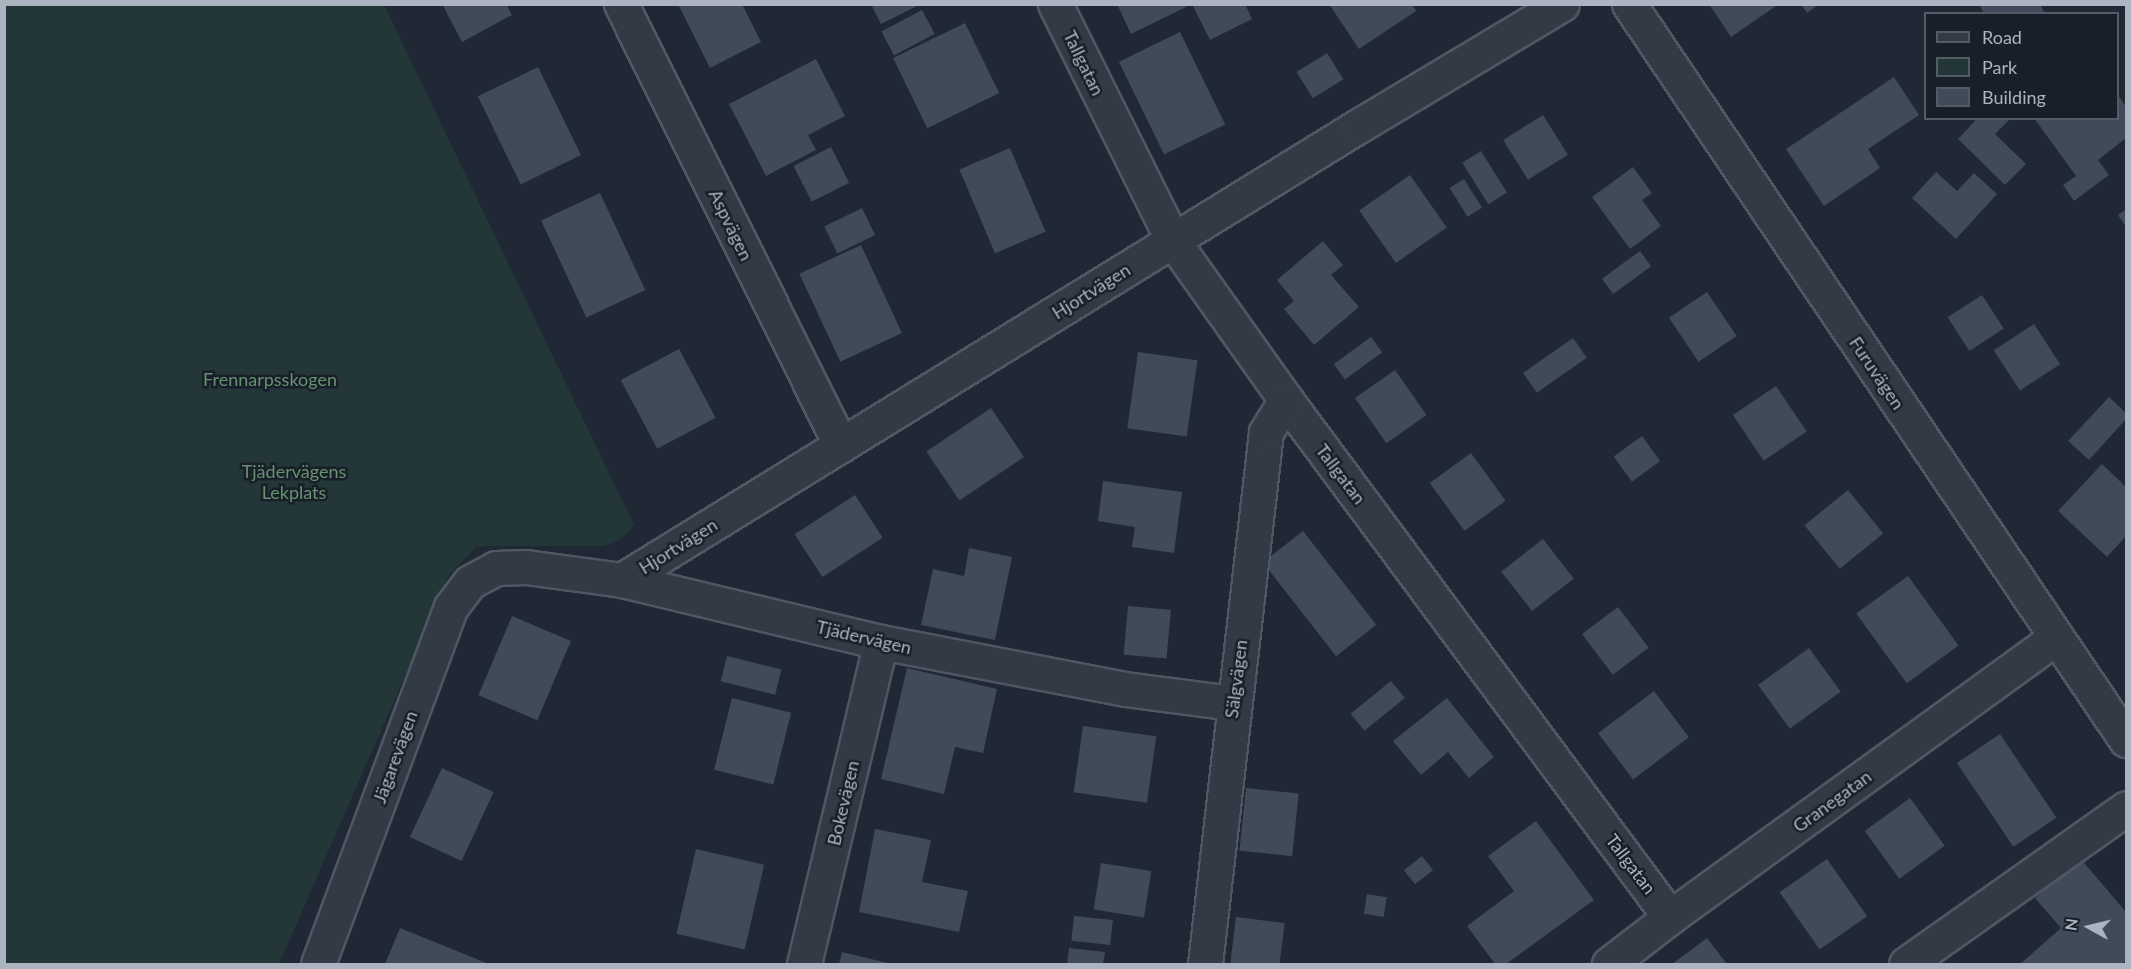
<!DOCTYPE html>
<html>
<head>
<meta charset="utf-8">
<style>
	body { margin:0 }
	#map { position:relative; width:2131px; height:969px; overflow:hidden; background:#1f2834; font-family:Lato,sans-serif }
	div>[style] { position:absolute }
	.green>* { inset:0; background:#243738 }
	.building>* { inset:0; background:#404a59; transform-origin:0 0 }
	.roads { filter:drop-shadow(2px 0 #505763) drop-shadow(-2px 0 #505763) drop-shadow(0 2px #505763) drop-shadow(0 -2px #505763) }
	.minor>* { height:33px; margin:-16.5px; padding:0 16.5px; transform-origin:16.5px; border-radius:16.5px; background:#323a45 }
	span { translate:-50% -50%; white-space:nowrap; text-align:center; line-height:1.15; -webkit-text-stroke:5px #181f29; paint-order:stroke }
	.street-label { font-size:18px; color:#acb4c2 }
	.park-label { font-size:18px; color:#659270 }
	.frame { position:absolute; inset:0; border:6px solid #acb4c2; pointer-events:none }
	.legend { position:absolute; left:1924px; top:12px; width:195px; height:108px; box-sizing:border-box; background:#181f29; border:2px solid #535b66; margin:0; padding:8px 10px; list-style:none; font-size:18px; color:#acb4c2 }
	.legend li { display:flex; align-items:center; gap:12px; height:30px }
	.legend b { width:30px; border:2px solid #535b66 }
	.north { position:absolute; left:2059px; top:897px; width:60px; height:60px; -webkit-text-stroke:4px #181f29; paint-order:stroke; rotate:278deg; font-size:16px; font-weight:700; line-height:24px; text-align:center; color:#acb4c2 }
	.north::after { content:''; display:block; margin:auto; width:21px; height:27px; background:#acb4c2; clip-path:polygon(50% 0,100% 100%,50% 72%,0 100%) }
</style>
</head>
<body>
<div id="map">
	<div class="green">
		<i style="clip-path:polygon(5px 5px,384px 5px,634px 525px,621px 539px,604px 546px,477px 546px,449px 575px,279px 964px,5px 964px)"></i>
	</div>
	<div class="building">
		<i style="clip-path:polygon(442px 4px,506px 4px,512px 15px,462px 42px)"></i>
		<i style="clip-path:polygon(678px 4px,742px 4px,761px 42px,710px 68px)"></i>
		<i style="clip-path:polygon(871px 4px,921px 4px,881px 24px)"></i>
		<i style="clip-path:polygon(1117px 4px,1185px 4px,1186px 7px,1131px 34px)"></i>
		<i style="clip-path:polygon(1192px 4px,1245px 4px,1252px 19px,1210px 40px)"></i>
		<i style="clip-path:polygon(1329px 4px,1412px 4px,1416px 11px,1359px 49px)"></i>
		<i style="clip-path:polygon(1709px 4px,1779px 4px,1731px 37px)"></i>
		<i style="clip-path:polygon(1801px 4px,1819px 4px,1807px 13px)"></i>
		<i style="clip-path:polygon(1979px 4px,2040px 4px,2045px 14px,1984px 14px)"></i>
		<i style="left:922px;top:10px;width:27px;height:46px;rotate:62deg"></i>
		<i style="left:965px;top:23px;width:78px;height:80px;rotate:64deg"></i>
		<i style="left:1180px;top:32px;width:103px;height:68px;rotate:64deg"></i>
		<i style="left:1327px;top:53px;width:31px;height:36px;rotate:58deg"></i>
		<i style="clip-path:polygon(816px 59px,845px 116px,808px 135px,816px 150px,766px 176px,729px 104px)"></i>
		<i style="left:538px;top:67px;width:98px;height:67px;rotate:64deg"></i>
		<i style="clip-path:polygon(1894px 77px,1919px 115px,1868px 149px,1880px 168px,1824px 206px,1786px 149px)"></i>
		<i style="clip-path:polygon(2118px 95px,2126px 107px,2126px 138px,2098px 160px,2109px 175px,2074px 201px,2063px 185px,2076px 176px,2034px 118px,2118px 118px)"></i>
		<i style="left:1543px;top:115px;width:47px;height:47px;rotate:58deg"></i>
		<i style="clip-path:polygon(1973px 118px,2009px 120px,1995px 134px,2026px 164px,2005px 185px,1958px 139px,1975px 121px)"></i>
		<i style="left:831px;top:147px;width:40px;height:42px;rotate:63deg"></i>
		<i style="left:1010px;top:148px;width:91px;height:55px;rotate:67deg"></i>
		<i style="left:1481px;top:151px;width:49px;height:22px;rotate:58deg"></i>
		<i style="clip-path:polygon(1633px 167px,1652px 193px,1642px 200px,1661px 226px,1630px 249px,1592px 197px)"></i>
		<i style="clip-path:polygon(1936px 172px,1957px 191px,1974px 173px,1997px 194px,1956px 239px,1912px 198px)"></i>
		<i style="left:1410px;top:175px;width:64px;height:62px;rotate:55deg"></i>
		<i style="left:1464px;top:179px;width:34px;height:17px;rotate:58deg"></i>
		<i style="left:600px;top:193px;width:107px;height:65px;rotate:65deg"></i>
		<i style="left:862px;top:208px;width:30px;height:42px;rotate:64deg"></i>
		<i style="clip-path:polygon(2126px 209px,2126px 227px,2118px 215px)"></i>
		<i style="clip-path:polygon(1323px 241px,1343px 265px,1331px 275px,1359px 307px,1314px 345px,1284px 309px,1294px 301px,1277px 280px)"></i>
		<i style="left:861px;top:245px;width:97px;height:68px;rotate:65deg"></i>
		<i style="left:1640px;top:251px;width:19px;height:47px;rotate:54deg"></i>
		<i style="left:1707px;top:292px;width:53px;height:46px;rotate:56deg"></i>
		<i style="left:1982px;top:295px;width:40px;height:41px;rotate:57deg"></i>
		<i style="left:2034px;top:324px;width:48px;height:48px;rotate:57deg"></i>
		<i style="left:1371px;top:337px;width:19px;height:46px;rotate:54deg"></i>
		<i style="left:1573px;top:338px;width:24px;height:61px;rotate:55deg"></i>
		<i style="left:679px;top:349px;width:78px;height:66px;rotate:62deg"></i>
		<i style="left:1138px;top:352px;width:60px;height:77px;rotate:8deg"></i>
		<i style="left:1395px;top:370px;width:55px;height:49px;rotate:55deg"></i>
		<i style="left:1776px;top:386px;width:55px;height:52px;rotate:56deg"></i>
		<i style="clip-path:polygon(2109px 397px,2126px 413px,2126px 419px,2089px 460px,2068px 441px)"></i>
		<i style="left:991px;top:408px;width:59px;height:78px;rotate:56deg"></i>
		<i style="left:1642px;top:436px;width:31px;height:35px;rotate:54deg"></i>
		<i style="left:1471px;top:453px;width:59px;height:51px;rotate:54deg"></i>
		<i style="clip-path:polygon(2102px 464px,2126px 487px,2126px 536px,2107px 557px,2058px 511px)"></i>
		<i style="clip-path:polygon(1103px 481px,1182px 492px,1174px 553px,1132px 547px,1135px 527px,1098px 521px)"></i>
		<i style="left:1848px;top:490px;width:56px;height:56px;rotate:51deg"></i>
		<i style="left:855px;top:495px;width:51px;height:72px;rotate:57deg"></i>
		<i style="left:1303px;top:531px;width:119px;height:51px;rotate:52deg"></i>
		<i style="left:1543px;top:539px;width:50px;height:53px;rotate:52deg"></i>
		<i style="clip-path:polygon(969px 548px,1012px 557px,995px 640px,921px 625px,933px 569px,964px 576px)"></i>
		<i style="left:1908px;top:576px;width:86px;height:64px;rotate:54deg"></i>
		<i style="left:1128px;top:606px;width:43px;height:49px;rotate:5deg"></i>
		<i style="left:1618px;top:607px;width:51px;height:45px;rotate:53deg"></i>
		<i style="left:512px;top:616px;width:64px;height:86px;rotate:23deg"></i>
		<i style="left:1809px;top:648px;width:54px;height:63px;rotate:54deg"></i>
		<i style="left:727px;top:656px;width:56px;height:26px;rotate:14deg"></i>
		<i style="clip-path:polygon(907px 668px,997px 689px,983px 753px,955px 747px,944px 794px,881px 779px)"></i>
		<i style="left:1391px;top:681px;width:22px;height:52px;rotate:51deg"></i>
		<i style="left:1654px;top:691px;width:58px;height:70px;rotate:53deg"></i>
		<i style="left:732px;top:698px;width:61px;height:74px;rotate:14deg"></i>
		<i style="clip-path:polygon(1447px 698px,1494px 757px,1469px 778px,1448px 752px,1421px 775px,1393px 741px)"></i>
		<i style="left:1083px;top:726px;width:74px;height:67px;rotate:8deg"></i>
		<i style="left:2000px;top:734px;width:101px;height:52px;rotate:56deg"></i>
		<i style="left:442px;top:768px;width:57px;height:76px;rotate:25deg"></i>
		<i style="left:1246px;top:788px;width:53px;height:63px;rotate:6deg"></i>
		<i style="left:1910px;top:798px;width:59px;height:56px;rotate:54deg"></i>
		<i style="clip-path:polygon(1536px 821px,1594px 900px,1506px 964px,1495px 964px,1467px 926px,1514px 891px,1488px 856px)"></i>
		<i style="clip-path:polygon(875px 829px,931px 840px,922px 882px,968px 891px,959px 932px,859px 912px)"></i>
		<i style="left:696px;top:849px;width:70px;height:87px;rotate:13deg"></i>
		<i style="left:1422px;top:856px;width:18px;height:23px;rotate:52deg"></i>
		<i style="clip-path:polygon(2080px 858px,2126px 912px,2126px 960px,2122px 964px,2020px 964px,2061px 928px,2035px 898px)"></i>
		<i style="left:1827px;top:859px;width:70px;height:58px;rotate:55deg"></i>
		<i style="left:1101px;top:863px;width:51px;height:47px;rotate:9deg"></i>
		<i style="left:1367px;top:894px;width:20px;height:20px;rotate:9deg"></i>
		<i style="left:1074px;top:916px;width:39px;height:25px;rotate:6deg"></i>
		<i style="left:1236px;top:917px;width:49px;height:47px;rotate:7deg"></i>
		<i style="clip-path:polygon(400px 928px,489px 964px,385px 964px)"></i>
		<i style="clip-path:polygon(1707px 938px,1727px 964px,1672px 964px)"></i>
		<i style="clip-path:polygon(1069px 948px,1105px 952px,1103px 964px,1067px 964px)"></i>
		<i style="clip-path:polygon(842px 952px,892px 964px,839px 964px)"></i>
	</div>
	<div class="roads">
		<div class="minor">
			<i style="left:621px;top:4px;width:493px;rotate:63.5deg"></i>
			<i style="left:1055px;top:4px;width:265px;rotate:63.5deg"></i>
			<i style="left:1173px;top:241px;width:195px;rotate:54.6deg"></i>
			<i style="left:1286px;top:400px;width:644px;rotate:53.4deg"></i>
			<i style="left:1629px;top:4px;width:888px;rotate:55.97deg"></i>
			<i style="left:622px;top:580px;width:867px;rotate:-31.66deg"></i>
			<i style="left:1360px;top:125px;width:235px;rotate:-30.9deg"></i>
			<i style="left:318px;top:964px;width:381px;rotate:-69.6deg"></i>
			<i style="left:451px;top:607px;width:31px;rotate:-53deg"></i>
			<i style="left:470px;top:582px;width:30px;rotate:-28deg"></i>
			<i style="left:496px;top:568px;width:30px;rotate:-2deg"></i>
			<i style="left:526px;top:567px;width:97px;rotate:7.7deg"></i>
			<i style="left:622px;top:580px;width:266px;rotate:13.5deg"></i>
			<i style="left:881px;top:642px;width:248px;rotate:10.9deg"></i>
			<i style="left:1125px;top:689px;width:109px;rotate:7.4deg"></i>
			<i style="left:804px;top:964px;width:331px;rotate:-76.6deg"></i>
			<i style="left:1205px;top:964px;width:535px;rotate:-83.46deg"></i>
			<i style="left:1266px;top:432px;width:38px;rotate:-58deg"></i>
			<i style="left:1609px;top:964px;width:77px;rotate:-37.6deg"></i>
			<i style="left:1670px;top:917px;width:476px;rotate:-35.9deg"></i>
			<i style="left:1906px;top:964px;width:270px;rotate:-35.3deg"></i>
		</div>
	</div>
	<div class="street-label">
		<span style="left:1084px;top:63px;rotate:64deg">Tallgatan</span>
		<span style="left:731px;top:225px;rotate:64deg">Aspvägen</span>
		<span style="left:1091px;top:291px;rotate:-32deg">Hjortvägen</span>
		<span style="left:1877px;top:373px;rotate:56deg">Furuvägen</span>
		<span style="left:1341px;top:474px;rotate:53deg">Tallgatan</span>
		<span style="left:678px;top:546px;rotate:-32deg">Hjortvägen</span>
		<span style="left:864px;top:637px;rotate:13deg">Tjädervägen</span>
		<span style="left:1236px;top:679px;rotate:-83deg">Sälgvägen</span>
		<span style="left:395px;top:757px;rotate:-70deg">Jägarevägen</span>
		<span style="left:1832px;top:801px;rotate:-36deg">Granegatan</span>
		<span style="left:843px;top:803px;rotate:-77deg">Bokevägen</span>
		<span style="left:1631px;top:864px;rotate:53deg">Tallgatan</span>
	</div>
	<div class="park-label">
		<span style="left:270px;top:379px">Frennarpsskogen</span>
		<span style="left:294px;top:482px">Tjädervägens<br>Lekplats</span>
	</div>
	<div class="frame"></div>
	<ul class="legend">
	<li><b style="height:8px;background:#323a45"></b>Road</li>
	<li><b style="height:16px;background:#243738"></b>Park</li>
	<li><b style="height:16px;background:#404a59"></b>Building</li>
	</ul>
	<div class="north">N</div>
</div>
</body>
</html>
